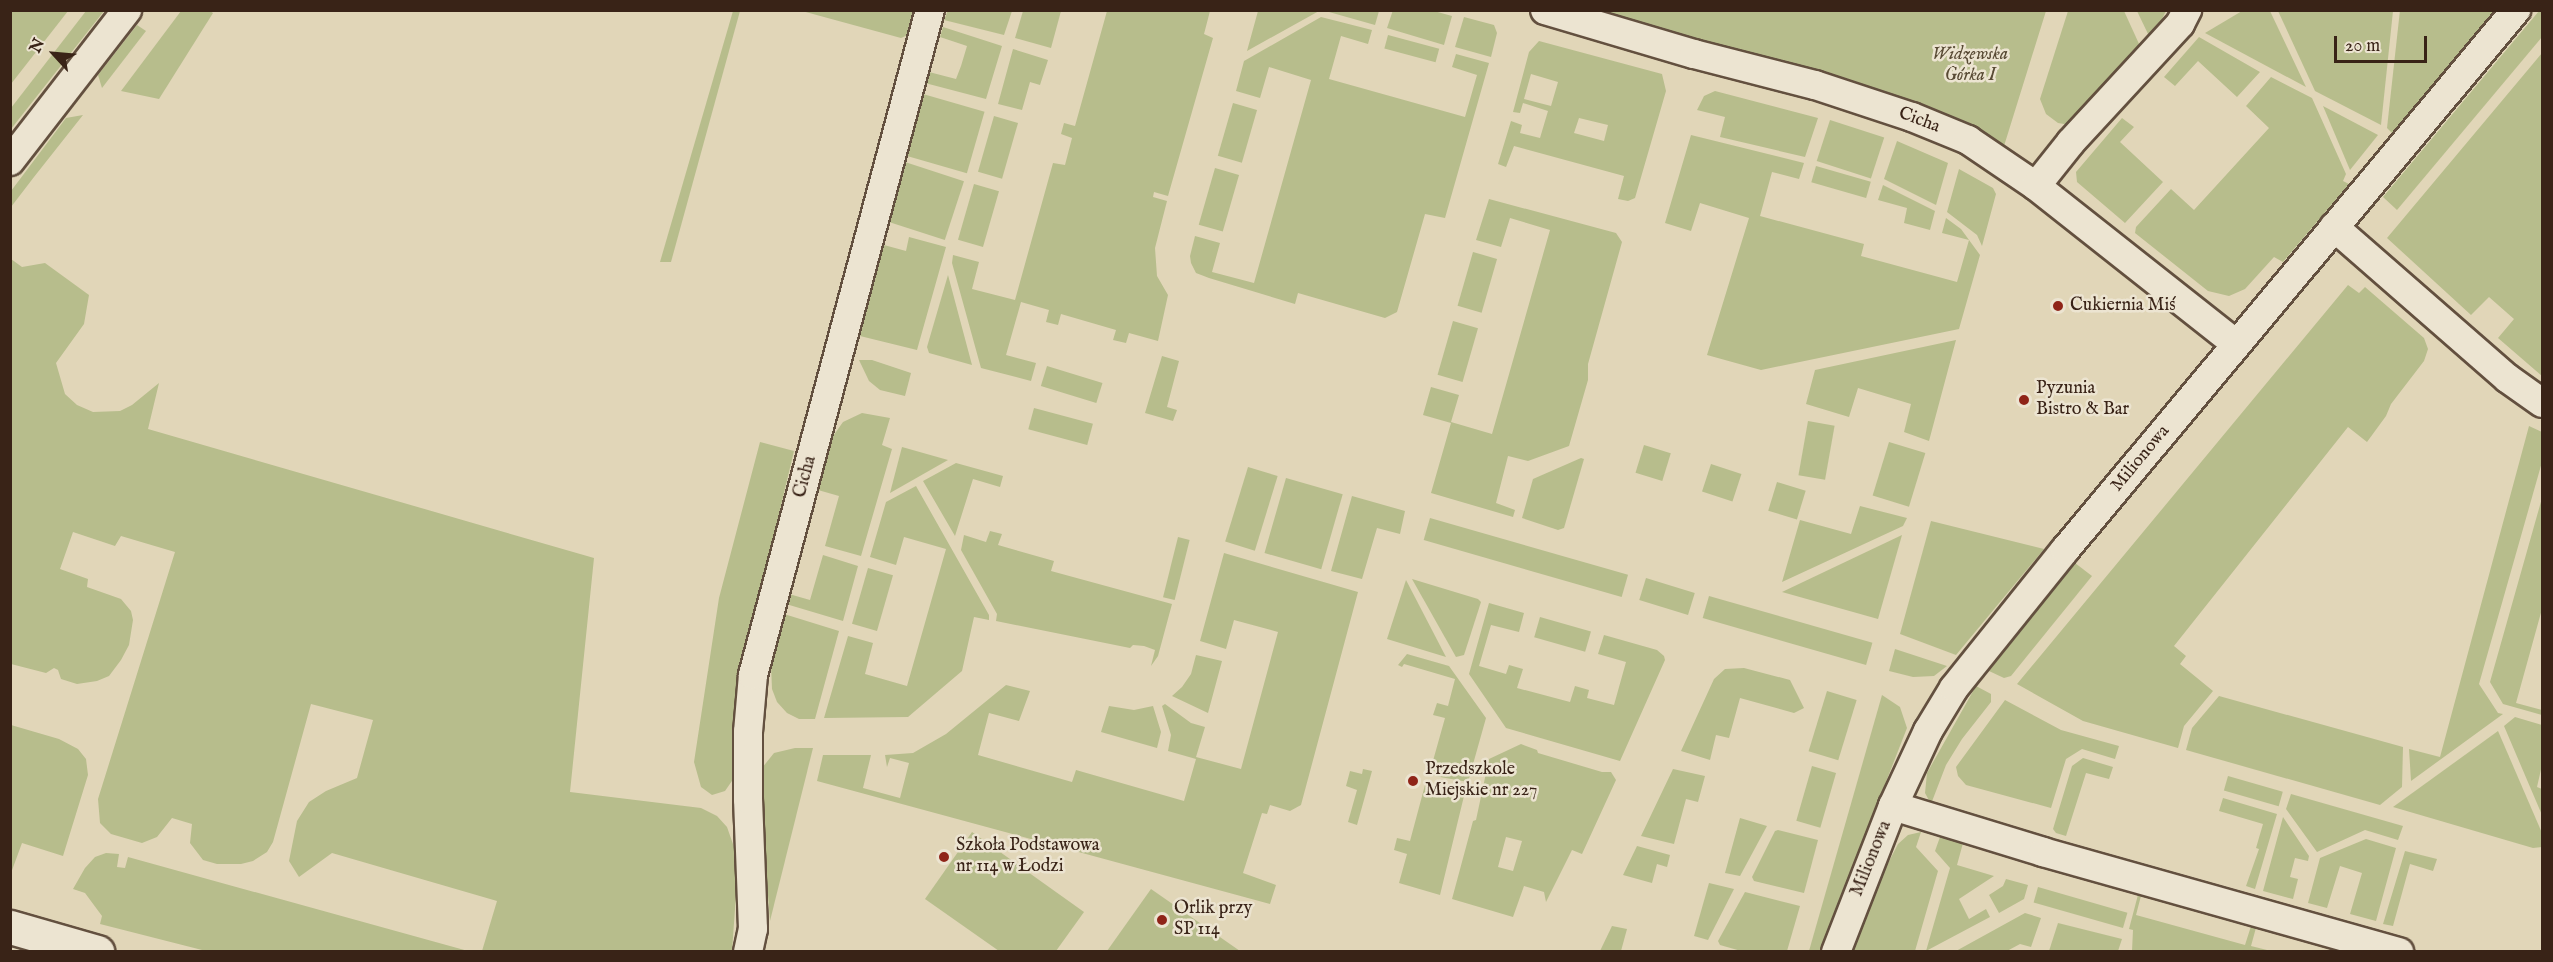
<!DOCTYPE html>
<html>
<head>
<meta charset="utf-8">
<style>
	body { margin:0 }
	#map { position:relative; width:2553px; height:962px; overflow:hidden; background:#e1d6b8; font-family:"IM FELL English",serif }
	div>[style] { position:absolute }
	.green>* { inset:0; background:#b7bd8c; transform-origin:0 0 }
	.roads { filter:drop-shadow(2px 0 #63503f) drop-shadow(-2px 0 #63503f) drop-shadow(0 2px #63503f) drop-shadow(0 -2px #63503f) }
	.minor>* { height:28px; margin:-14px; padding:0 14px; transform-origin:14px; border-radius:14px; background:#ece4d1 }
	.tertiary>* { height:33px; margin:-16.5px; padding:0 16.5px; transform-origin:16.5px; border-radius:16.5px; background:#ece4d1 }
	.dots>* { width:16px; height:16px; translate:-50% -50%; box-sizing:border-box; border:3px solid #ece4d1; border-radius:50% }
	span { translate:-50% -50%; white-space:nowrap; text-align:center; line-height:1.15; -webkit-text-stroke:5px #ece4d1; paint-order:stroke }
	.park-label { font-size:18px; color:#584a34; font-style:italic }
	.street-label { font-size:18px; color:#392317 }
	.poi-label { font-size:18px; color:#392317 }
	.left { translate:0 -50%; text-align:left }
	.frame { position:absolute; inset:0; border:12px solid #392317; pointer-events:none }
	.north { position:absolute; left:24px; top:24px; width:60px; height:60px; -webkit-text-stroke:4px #ece4d1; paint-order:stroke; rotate:296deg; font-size:16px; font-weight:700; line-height:24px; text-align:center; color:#392317 }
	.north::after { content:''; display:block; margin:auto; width:21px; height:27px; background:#392317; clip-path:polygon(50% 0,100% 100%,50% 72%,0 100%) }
	.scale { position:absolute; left:2334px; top:36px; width:93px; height:27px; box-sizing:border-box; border:3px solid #392317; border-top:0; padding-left:8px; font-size:18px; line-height:21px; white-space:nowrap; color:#392317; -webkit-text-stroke:4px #ece4d1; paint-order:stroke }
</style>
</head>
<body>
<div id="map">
	<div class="green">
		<i style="clip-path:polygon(11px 10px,68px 11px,11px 84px,10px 11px)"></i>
		<i style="clip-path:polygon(948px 10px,1012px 10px,1012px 11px,1004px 35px,944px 20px)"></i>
		<i style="clip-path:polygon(1332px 10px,1379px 10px,1379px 11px,1375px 25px,1329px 12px)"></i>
		<i style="clip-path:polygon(1393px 10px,1434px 11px,1452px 16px,1444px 45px,1387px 28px)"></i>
		<i style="clip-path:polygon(2400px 10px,2494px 11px,2392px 133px,2387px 128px)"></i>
		<i style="clip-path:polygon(86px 11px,104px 11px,11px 129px,11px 108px)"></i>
		<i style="clip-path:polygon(181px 11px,210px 11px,213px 13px,159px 99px,121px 91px)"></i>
		<i style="clip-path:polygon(733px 11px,740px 11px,671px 262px,660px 262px)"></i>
		<i style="clip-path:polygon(802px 11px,916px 11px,908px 35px,901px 38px)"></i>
		<i style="clip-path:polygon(1023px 11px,1061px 11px,1051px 48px,1015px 38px)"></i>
		<i style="clip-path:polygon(1107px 11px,1210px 11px,1204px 34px,1213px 38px,1168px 196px,1154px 192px,1153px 197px,1167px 201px,1155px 248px,1157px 276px,1168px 295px,1158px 341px,1129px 333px,1126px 343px,1113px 340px,1116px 330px,1061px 314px,1058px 325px,1046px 322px,1049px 310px,1021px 302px,1006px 355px,1036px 363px,1031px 381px,981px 368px,952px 263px,953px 255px,979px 262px,972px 289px,1015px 300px,1053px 163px,1065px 165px,1072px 138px,1061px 134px,1064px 123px,1075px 126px)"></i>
		<i style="clip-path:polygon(1258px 11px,1258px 10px,1319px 11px,1247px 51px)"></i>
		<i style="clip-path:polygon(1590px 11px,2046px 11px,2004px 146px,1964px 123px)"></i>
		<i style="clip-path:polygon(2068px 11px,2124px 11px,2140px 46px,2070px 125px,2058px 123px,2046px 114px,2040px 99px)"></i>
		<i style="clip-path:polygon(2137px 11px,2166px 11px,2158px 27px,2149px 36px)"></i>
		<i style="clip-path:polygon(2242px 11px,2270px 11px,2306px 87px,2205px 33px)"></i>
		<i style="clip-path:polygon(2278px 11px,2393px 11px,2381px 125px,2315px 91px)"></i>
		<i style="clip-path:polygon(2539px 11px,2542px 11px,2542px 37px,2397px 210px,2383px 197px)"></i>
		<i style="clip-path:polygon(1321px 17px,1372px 30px,1368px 44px,1341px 36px,1329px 79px,1465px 117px,1477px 75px,1452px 67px,1456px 54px,1489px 63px,1445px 218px,1425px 214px,1397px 312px,1385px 318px,1298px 293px,1295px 304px,1209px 278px,1196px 273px,1191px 263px,1190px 256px,1195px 236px,1220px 243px,1212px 272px,1254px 283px,1311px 80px,1269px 67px,1260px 98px,1236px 91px,1244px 61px)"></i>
		<i style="clip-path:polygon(1464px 17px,1494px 25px,1497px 33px,1491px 57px,1455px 47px)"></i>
		<i style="clip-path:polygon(137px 25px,146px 31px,102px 88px,98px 75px)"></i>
		<i style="clip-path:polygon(943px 27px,1002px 46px,986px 99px,925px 83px,929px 72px,956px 79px,961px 66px,967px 46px,940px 37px)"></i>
		<i style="left:1388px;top:35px;width:53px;height:14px;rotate:15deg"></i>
		<i style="clip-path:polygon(2199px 37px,2260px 72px,2237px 97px,2198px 61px,2175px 86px,2164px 77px)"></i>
		<i style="clip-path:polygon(evenodd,1539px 41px,1662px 74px,1666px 91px,1635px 198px,1628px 201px,1618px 199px,1624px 176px,1514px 146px,1506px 167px,1498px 164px,1511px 121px,1522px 125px,1520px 133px,1540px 138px,1548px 111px,1523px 103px,1520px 113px,1513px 112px,1529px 52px,1539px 41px,1531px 74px,1558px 82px,1551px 106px,1524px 99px,1531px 74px,1539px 41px,1579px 118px,1608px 125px,1604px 141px,1574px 133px,1579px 118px)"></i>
		<i style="clip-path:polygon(1013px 49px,1048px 60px,1040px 85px,1030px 82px,1022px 110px,998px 104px)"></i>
		<i style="clip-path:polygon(2542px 53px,2542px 376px,2498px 338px,2514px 319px,2489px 297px,2471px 315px,2387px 238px)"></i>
		<i style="clip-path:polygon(2271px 77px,2312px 98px,2346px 174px,2343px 181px,2349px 184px,2283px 262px,2274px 257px,2245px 289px,2229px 296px,2208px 291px,2135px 233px,2136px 227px,2171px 189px,2194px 210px,2269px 128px,2246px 106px)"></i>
		<i style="clip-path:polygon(1715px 91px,1818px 118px,1805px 157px,1720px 137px,1725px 117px,1697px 110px,1704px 96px)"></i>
		<i style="left:923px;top:94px;width:64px;height:64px;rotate:16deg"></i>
		<i style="left:1233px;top:103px;width:25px;height:55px;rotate:16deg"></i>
		<i style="clip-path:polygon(2323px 106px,2378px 135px,2350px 170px)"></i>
		<i style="clip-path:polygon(83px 115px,34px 177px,11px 207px,11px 191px,66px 118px)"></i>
		<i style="left:994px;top:116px;width:25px;height:58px;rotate:16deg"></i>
		<i style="clip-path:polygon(2122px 118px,2134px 127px,2120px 142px,2163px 182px,2125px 223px,2077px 182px,2076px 172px)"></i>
		<i style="left:1830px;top:120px;width:57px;height:43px;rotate:18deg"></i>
		<i style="clip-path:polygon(1691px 135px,1804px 163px,1799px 179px,1772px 172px,1760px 216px,1864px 244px,1861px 256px,1957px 282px,1969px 240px,1942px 233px,1946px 218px,1961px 229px,1980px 255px,1959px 329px,1761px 370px,1707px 355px,1749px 218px,1700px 203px,1691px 231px,1665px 223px)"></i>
		<i style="clip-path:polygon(1897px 141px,1948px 163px,1936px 205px,1884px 179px)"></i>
		<i style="left:905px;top:162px;width:62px;height:62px;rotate:18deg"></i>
		<i style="left:1816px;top:166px;width:57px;height:17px;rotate:16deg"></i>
		<i style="left:1215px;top:168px;width:25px;height:59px;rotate:16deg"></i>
		<i style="clip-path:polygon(1959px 169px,1993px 188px,1996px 194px,1982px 246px,1977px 235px,1947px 212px)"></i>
		<i style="left:974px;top:184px;width:26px;height:58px;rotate:16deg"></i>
		<i style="clip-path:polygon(1883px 185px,1935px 211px,1930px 230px,1904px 223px,1907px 208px,1878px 200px)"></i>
		<i style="clip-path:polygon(1489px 199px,1616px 233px,1622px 242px,1588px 364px,1588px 380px,1569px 446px,1528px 461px,1508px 456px,1496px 503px,1515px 510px,1513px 517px,1431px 493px,1451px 423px,1423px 415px,1431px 387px,1459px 395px,1451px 422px,1492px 434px,1550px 230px,1510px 218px,1501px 247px,1476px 240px)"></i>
		<i style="clip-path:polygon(909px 237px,946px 247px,917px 350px,860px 336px,884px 245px,906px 251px)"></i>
		<i style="left:1473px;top:252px;width:25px;height:56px;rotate:16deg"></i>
		<i style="clip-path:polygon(11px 259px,22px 267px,45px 263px,89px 295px,84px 324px,56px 363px,65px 394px,77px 405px,93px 412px,120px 411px,132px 405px,159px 383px,148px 429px,594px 558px,570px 792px,701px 808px,717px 816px,727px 827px,734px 847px,736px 895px,732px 951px,482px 951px,497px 901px,332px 853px,299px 877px,289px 861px,297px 821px,309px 802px,326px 791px,357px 778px,373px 720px,311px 704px,273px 842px,267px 852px,253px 861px,241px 864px,217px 864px,203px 860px,190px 843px,192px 824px,172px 818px,157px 837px,142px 843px,111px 834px,100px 823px,98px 799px,175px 552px,121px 536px,115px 546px,73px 532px,60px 569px,88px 579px,87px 587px,121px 599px,131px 611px,133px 620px,129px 645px,121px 660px,109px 676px,97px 681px,77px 684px,61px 679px,58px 670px,54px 668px,46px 673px,11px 664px)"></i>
		<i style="clip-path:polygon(948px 275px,972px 365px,929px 353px,927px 347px)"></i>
		<i style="clip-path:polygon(2348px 285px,2359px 293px,2365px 287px,2424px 338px,2428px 349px,2424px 361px,2391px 404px,2386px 416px,2367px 442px,2348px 427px,2174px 646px,2186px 656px,2180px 664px,2213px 691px,2184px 726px,2178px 748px,2083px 721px,2017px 684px)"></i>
		<i style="left:1453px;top:321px;width:26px;height:56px;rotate:16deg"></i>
		<i style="clip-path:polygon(1956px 340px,1929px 441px,1904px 432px,1911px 404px,1858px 388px,1849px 417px,1806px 404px,1815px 370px)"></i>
		<i style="clip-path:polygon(1162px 356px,1179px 361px,1167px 407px,1177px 410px,1173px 421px,1145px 413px)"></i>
		<i style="clip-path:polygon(872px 360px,911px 373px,905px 396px,880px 390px,869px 381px,859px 360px)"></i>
		<i style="left:1047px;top:366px;width:58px;height:21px;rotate:17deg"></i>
		<i style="left:1034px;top:408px;width:61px;height:22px;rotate:15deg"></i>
		<i style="clip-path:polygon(862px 413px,890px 418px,882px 445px,892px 449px,861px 556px,825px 546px,839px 496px,818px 490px,831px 439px,843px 422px)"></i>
		<i style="left:1808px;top:421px;width:27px;height:55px;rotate:10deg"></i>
		<i style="clip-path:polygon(2529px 426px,2542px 432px,2542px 462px,2479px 684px,2498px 713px,2503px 714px,2411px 781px,2409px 749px,2440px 757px)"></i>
		<i style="clip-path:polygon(760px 442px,794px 451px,745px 657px,734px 778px,725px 791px,712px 795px,701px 787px,694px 762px,719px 598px)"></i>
		<i style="left:1889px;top:442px;width:38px;height:56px;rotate:17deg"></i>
		<i style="left:1644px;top:445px;width:28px;height:29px;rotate:17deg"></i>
		<i style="clip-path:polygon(902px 447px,948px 460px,890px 493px)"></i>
		<i style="clip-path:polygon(1581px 458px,1584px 459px,1564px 528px,1558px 530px,1522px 518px,1533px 479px)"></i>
		<i style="clip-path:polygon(956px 463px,1003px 476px,1000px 487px,973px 479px,955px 536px,923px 481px)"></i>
		<i style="left:1711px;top:464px;width:32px;height:29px;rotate:18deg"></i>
		<i style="left:1248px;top:467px;width:31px;height:78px;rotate:17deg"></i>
		<i style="left:1286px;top:478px;width:59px;height:78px;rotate:16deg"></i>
		<i style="left:1777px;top:482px;width:30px;height:30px;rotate:17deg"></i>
		<i style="clip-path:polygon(916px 486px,989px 615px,989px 620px,974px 617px,962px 671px,908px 717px,824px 718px,848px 636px,873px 643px,865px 674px,907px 686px,946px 549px,904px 537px,896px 565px,870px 557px,886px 502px)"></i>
		<i style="clip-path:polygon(1352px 496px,1405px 511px,1400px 534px,1377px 528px,1362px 579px,1331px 571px)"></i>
		<i style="clip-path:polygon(2542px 498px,2542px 609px,2516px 703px,2542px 710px,2542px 715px,2503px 704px,2490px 682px)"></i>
		<i style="clip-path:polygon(1860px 506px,1907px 518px,1903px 526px,1782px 582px,1800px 520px,1851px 534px)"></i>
		<i style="left:1430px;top:518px;width:206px;height:23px;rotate:16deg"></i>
		<i style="clip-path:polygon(1931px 521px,2044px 549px,1956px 655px,1900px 634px)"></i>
		<i style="clip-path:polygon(990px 531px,1002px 534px,998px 545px,1054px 561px,1051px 571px,1172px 604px,1158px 656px,1151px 666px,1155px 650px,1144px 646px,1133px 645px,1130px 648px,996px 621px,997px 614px,961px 550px,964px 535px,986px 542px)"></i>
		<i style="clip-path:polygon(1902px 535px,1878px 619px,1782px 592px)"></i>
		<i style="left:1178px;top:537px;width:12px;height:62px;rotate:14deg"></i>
		<i style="clip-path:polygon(1224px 553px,1358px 592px,1301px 805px,1290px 811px,1270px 805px,1267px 814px,1262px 813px,1243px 873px,1276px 885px,1270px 904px,817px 781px,823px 755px,871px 755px,863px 788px,900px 798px,909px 763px,890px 758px,887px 767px,885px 755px,913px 753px,946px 734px,1006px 685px,1030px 691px,1019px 721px,989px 713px,978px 755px,1072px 782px,1076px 770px,1184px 801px,1196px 759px,1168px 751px,1171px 735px,1162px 706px,1165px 704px,1191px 723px,1205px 727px,1196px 757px,1241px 769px,1278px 632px,1234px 620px,1226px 649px,1200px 641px)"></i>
		<i style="clip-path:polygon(823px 555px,858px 566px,843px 621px,786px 604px,789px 594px,810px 600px)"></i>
		<i style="clip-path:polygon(2075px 563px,2092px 576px,2011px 676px,2004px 678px,1989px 671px)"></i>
		<i style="left:868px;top:568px;width:26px;height:58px;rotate:16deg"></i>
		<i style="left:1646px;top:578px;width:51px;height:23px;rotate:17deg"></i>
		<i style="clip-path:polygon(1412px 579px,1478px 599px,1481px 602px,1464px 655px,1456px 657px)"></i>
		<i style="clip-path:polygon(1406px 580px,1446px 657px,1387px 639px)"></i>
		<i style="left:1709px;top:596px;width:170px;height:23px;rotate:16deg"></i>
		<i style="clip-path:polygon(1489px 603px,1524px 613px,1519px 632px,1491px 625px,1479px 666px,1506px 674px,1509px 665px,1523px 669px,1517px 688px,1570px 702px,1575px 686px,1589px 690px,1587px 698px,1614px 705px,1626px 662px,1598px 654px,1604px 635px,1657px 650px,1664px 656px,1665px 660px,1620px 761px,1506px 728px,1469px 674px)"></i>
		<i style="clip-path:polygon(784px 614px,839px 631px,815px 719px,799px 719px,787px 713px,777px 702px,772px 689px,771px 665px)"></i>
		<i style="left:1540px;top:617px;width:53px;height:21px;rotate:16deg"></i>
		<i style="clip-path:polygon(1895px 649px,1947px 666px,1934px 676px,1913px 677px,1889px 671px)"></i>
		<i style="clip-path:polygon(1407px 654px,1449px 666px,1486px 718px,1468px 782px,1429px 775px,1445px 718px,1433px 715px,1437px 703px,1448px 706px,1455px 679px,1404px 664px,1402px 667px,1398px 665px)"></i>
		<i style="clip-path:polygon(1196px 655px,1222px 661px,1208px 713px,1172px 696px,1182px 687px,1191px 674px)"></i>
		<i style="clip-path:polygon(1744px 668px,1790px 680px,1804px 708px,1794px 713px,1740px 698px,1729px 738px,1716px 735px,1710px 760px,1681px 751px,1714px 679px,1725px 669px)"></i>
		<i style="clip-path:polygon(1976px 686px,1991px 694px,1991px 702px,1962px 739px,1946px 765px,1931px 804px,1925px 793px,1927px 773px)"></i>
		<i style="left:1827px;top:691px;width:31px;height:63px;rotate:17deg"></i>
		<i style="clip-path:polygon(1882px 695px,1900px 707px,1907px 728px,1820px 951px,1809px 951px)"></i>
		<i style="clip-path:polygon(2219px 696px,2403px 747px,2402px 787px,2380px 805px,2186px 750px,2192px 728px)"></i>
		<i style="clip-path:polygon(2005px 700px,2061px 730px,2119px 746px,2115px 759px,2082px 749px,2066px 759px,2051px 808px,1966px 785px,1958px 776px,1956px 767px)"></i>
		<i style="clip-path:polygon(1109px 706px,1134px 710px,1153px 706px,1161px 732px,1157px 748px,1101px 732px)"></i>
		<i style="clip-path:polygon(2515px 717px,2542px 725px,2542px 765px,2537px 787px,2542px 789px,2542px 815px,2504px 726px)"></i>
		<i style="clip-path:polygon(11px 725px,59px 739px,78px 749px,86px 759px,88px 775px,63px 856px,22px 843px,11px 873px)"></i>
		<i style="clip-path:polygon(2498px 731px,2542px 833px,2542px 847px,2533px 848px,2393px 807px)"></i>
		<i style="clip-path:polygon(evenodd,1521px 744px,1537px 750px,1538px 753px,1602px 772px,1611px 772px,1616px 780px,1582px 854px,1572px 850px,1546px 902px,1544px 892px,1524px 886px,1513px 917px,1452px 899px,1473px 821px,1476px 820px,1489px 759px,1521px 744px,1506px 837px,1522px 841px,1513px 871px,1498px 867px,1506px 837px)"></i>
		<i style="clip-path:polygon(795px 748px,813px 748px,770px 921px,761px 804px,762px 768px,774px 753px)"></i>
		<i style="clip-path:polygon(2083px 758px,2113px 767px,2109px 779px,2086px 773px,2066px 836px,2056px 833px,2053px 829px,2072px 766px)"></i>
		<i style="left:1812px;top:766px;width:25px;height:57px;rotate:16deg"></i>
		<i style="clip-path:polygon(1363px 769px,1372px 771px,1357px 825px,1348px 822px,1357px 790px,1346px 786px,1350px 771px,1362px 774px)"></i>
		<i style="clip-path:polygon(1673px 769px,1705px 776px,1698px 802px,1686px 799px,1674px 844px,1641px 836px)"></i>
		<i style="left:2228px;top:776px;width:57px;height:15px;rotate:16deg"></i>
		<i style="clip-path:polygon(1425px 785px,1464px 796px,1440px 895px,1399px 883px,1407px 854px,1394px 850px,1397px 838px,1410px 841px)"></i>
		<i style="clip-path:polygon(2291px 794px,2403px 826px,2398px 840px,2365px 830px,2317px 852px,2286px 809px)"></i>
		<i style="clip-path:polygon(2223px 798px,2277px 814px,2255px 889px,2246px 886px,2259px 849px,2256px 848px,2263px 824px,2219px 811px)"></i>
		<i style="clip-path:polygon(2283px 817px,2309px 856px,2308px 861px,2295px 858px,2290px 877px,2298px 879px,2293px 899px,2263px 891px)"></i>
		<i style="clip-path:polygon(1740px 818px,1767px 826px,1740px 876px,1725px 873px)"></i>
		<i style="clip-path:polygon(1778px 830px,1818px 840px,1804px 893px,1754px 881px,1752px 877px,1775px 831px)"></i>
		<i style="clip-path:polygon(972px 832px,1084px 912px,1056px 951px,999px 951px,925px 899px)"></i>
		<i style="clip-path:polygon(1921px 832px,1916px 847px,1938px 871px,1915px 951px,1853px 951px,1882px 875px,1898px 844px,1908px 835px)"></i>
		<i style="clip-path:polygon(1940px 837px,1963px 843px,1957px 865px,1994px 876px,1959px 899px,1969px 919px,1986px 909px,1990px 917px,1926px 951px,1950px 868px,1935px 851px)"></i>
		<i style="clip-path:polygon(2366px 839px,2396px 848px,2376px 921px,2350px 914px,2362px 873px,2340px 866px,2327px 908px,2308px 903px,2320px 858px)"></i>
		<i style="clip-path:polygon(1637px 846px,1670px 855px,1667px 867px,1657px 864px,1652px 883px,1623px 875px)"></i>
		<i style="clip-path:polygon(2405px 851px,2437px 859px,2433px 871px,2410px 864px,2393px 926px,2383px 924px)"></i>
		<i style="clip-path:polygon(106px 853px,119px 854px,117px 867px,125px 868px,128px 857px,468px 951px,206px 951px,100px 924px,102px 916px,85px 893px,73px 889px,85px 868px,95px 857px)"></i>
		<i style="clip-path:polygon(2006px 879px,2028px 885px,2024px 899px,1999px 913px,1989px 895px,2003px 886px)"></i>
		<i style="clip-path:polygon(1709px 883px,1734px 889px,1708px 940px,1694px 936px)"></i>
		<i style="left:2038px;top:887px;width:93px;height:16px;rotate:16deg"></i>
		<i style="clip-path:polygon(1151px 889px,1240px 951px,1107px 951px)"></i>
		<i style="clip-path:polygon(2139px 891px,2142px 892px,2136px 915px,2245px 945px,2252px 923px,2257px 924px,2251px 946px,2271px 951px,2132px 951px,2133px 930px,2129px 929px)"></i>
		<i style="clip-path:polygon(1745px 892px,1800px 906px,1787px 951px,1741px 951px,1720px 945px,1718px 941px)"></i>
		<i style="clip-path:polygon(2025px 913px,2041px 918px,2031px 947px,2020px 944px,2007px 951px,1956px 951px)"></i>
		<i style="clip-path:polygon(2058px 923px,2122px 939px,2118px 951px,2049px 951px)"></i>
		<i style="clip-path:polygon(1612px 926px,1627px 929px,1621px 951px,1600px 951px)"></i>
	</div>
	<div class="roads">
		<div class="minor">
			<i style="left:1545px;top:10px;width:155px;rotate:16.5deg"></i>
			<i style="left:1694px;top:54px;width:125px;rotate:14.4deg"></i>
			<i style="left:1815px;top:85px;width:102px;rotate:18.3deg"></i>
			<i style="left:1912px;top:117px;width:61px;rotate:22.3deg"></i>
			<i style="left:1968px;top:140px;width:82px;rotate:34.1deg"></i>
			<i style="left:2036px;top:186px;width:255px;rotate:38.3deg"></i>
			<i style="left:10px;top:161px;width:191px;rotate:-52.2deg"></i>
			<i style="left:2036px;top:186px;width:56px;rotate:-51.5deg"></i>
			<i style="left:2071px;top:142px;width:161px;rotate:-47.3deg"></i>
			<i style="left:2180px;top:24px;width:16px;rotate:-63deg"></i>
			<i style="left:2334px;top:227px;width:230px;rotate:41.1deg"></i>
			<i style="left:2507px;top:378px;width:43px;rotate:35.5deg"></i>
			<i style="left:1893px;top:806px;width:157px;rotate:17deg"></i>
			<i style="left:2043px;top:852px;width:370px;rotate:15.7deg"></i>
			<i style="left:748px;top:952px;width:24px;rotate:-78deg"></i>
			<i style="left:753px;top:929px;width:130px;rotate:-92.2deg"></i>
			<i style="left:748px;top:799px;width:67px;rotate:-90deg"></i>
			<i style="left:748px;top:732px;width:57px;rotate:-85deg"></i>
			<i style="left:753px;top:675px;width:688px;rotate:-75.1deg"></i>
			<i style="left:1836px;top:952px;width:157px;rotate:-68.7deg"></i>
			<i style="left:1893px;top:806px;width:83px;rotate:-65deg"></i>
			<i style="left:1928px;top:731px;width:50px;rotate:-58.8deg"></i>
			<i style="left:1954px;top:688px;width:177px;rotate:-51.2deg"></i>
			<i style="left:2065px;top:550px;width:704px;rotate:-50.13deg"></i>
		</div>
		<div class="tertiary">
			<i style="left:10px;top:927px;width:91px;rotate:16deg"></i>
		</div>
	</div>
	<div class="dots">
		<i style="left:2058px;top:306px;background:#8f2418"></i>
		<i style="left:2024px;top:400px;background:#8f2418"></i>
		<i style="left:1413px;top:781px;background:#8f2418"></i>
		<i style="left:944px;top:857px;background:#8f2418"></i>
		<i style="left:1162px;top:920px;background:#8f2418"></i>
	</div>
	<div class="park-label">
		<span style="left:1970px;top:66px">Widzewska<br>Górka I</span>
	</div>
	<div class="street-label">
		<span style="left:1919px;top:121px;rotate:21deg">Cicha</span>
		<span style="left:2141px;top:459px;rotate:-50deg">Milionowa</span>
		<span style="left:806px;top:477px;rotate:-75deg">Cicha</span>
		<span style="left:1872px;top:859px;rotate:-68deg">Milionowa</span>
	</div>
	<div class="poi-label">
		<span class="left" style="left:2070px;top:306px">Cukiernia Miś</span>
		<span class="left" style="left:2036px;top:400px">Pyzunia<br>Bistro &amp; Bar</span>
		<span class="left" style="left:1425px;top:781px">Przedszkole<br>Miejskie nr 227</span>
		<span class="left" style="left:956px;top:857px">Szkoła Podstawowa<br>nr 114 w Łodzi</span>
		<span class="left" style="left:1174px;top:920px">Orlik przy<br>SP 114</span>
	</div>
	<div class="frame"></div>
	<div class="north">N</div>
	<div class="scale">20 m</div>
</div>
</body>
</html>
